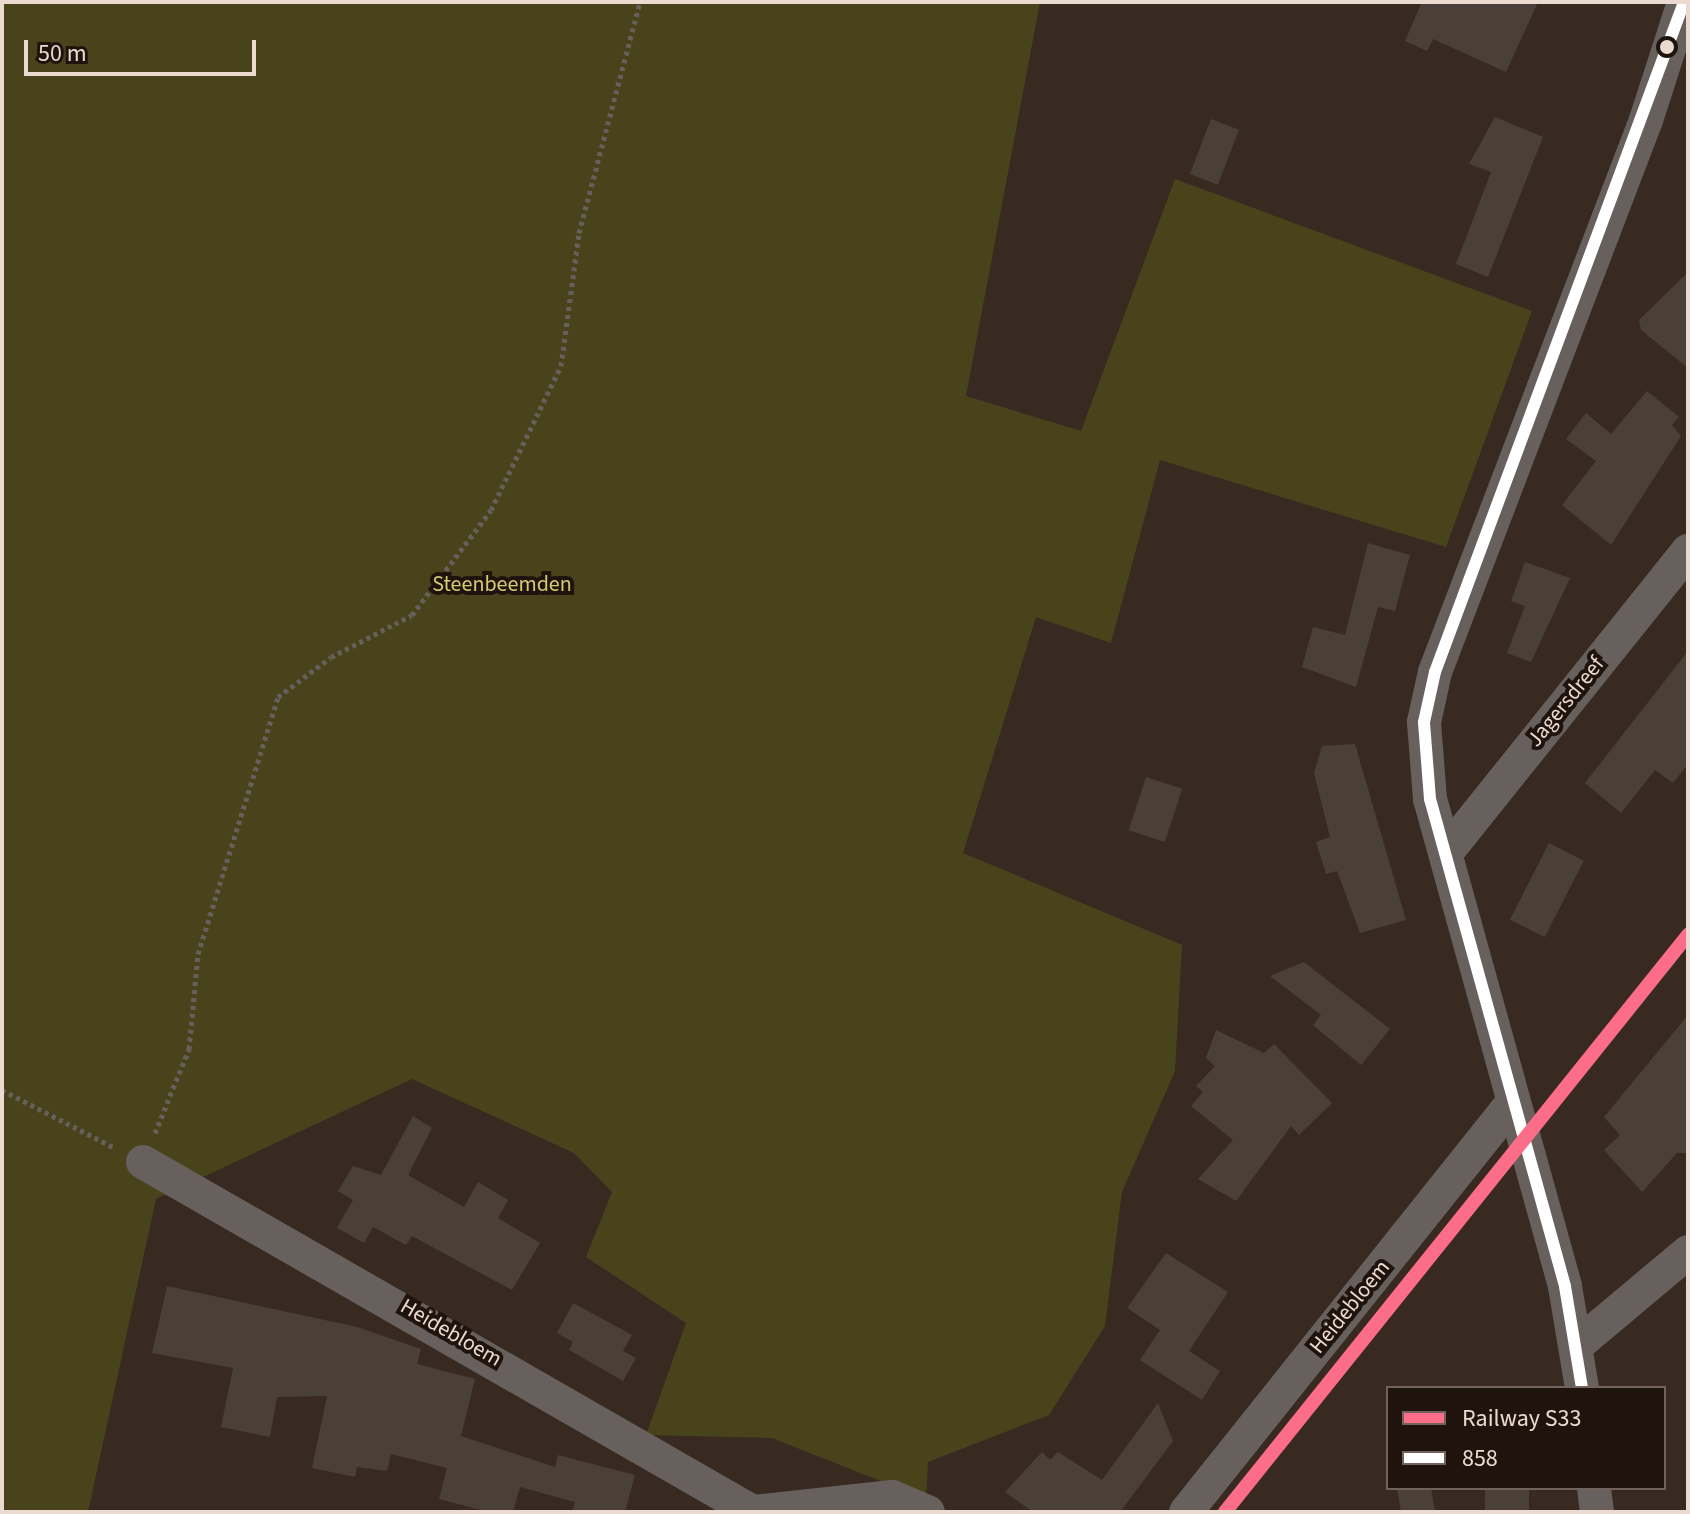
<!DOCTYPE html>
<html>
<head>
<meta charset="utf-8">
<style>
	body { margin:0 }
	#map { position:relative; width:1690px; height:1514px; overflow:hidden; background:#382a21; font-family:"Source Sans 3",sans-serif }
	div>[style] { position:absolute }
	.green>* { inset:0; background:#49431c }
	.building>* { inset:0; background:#4a4037; transform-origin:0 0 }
	.path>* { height:5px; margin-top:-2.5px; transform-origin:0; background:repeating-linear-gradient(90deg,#675f5b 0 4px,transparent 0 8px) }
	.street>* { height:34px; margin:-17px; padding:0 17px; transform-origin:17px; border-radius:17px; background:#67605d }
	.bus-1>* { height:12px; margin:-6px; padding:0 6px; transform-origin:6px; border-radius:6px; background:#fff }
	.rail-1>* { height:14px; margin:-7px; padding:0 7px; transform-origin:7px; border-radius:7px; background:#fb6d88 }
	.dots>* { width:22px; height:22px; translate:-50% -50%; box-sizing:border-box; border:4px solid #1f140d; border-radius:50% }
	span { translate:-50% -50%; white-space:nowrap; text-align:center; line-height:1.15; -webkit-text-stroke:8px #1f140d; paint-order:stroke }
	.park-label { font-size:22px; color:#d5ca6f }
	.street-label { font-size:22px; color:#ebdad0 }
	.frame { position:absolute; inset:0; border:4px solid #ebdad0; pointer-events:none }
	.legend { position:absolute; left:1386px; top:1386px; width:280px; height:104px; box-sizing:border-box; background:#1f140d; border:2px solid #71635b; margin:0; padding:10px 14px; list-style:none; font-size:24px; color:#ebdad0 }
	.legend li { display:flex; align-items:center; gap:16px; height:40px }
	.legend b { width:40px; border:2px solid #71635b }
	.scale { position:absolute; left:24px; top:40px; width:232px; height:36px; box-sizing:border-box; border:4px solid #ebdad0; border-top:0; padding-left:10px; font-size:24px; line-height:28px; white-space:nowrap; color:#ebdad0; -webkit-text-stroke:6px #1f140d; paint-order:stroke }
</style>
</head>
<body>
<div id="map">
	<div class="green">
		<i style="clip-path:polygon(2px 2px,1040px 2px,966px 396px,1081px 431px,1175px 179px,1532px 311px,1446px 547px,1160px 460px,1111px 643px,1036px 617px,963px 853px,1182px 945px,1175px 1071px,1122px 1192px,1105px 1326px,1049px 1415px,928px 1462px,926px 1499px,772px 1438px,646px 1435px,686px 1323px,586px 1257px,612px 1192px,574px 1153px,412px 1079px,156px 1199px,88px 1512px,2px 1512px)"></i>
	</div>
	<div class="building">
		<i style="clip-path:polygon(1422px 2px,1538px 2px,1506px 72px,1433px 39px,1427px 51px,1405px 41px)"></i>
		<i style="clip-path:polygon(1495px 117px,1543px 137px,1488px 277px,1456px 264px,1491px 172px,1469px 164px)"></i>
		<i style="left:1211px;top:119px;width:30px;height:59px;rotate:21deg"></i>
		<i style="clip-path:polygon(1688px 272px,1688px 368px,1641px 330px,1639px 320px)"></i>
		<i style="clip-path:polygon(1647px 391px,1679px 417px,1672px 425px,1681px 436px,1611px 545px,1562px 505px,1596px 461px,1566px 439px,1586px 413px,1611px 434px)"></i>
		<i style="clip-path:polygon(1368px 543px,1410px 555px,1395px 611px,1378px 607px,1356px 687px,1302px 667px,1313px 627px,1345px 635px)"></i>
		<i style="clip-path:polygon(1525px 562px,1570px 578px,1531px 662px,1507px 653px,1525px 606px,1511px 601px)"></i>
		<i style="clip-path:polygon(1688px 651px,1688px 764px,1673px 783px,1655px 770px,1621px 813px,1585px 783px)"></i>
		<i style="clip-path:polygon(1355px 744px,1406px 920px,1360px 933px,1337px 871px,1326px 874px,1316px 842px,1330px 837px,1314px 773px,1322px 746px)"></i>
		<i style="left:1146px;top:777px;width:38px;height:56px;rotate:18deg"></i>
		<i style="left:1549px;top:843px;width:39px;height:86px;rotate:27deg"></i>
		<i style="clip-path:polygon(1304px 962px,1390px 1029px,1361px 1065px,1313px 1025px,1321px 1015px,1270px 976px)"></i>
		<i style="clip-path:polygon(1688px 1015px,1688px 1153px,1677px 1153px,1642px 1192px,1604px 1150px,1620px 1135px,1604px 1117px)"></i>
		<i style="clip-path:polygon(1216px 1030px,1264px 1053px,1274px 1044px,1332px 1103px,1299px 1135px,1291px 1126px,1236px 1201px,1198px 1179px,1233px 1140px,1191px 1106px,1203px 1092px,1196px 1086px,1215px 1066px,1206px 1058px)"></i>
		<i style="clip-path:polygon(413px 1116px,432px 1128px,408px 1175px,464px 1207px,478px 1182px,508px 1200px,498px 1218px,540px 1243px,512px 1290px,412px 1236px,406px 1245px,373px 1227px,364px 1243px,337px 1228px,353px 1200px,338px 1191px,353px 1166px,381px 1175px)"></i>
		<i style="clip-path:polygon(1166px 1253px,1228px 1292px,1189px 1351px,1220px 1371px,1202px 1400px,1140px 1360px,1160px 1330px,1127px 1308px)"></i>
		<i style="clip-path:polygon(167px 1286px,357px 1327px,421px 1349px,417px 1364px,475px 1379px,461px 1436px,555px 1467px,558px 1455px,635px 1475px,625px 1512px,572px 1512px,575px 1502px,520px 1487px,513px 1512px,489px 1512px,439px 1499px,447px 1468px,391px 1454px,387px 1471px,357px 1467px,355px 1477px,312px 1468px,327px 1396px,277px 1397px,270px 1437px,221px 1427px,233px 1368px,152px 1353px)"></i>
		<i style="clip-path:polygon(573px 1303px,632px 1335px,623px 1351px,636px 1358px,623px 1381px,569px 1350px,573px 1342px,557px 1333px)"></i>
		<i style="clip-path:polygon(1158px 1403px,1173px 1441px,1120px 1512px,1033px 1512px,1005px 1492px,1042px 1452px,1050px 1460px,1058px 1452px,1102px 1480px)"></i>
		<i style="clip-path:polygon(1397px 1488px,1431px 1488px,1435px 1512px,1401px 1512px)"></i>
		<i style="left:1485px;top:1488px;width:44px;height:24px"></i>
	</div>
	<div class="path">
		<i style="left:2px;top:1090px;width:127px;rotate:27.2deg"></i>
		<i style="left:155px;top:1133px;width:91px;rotate:-68deg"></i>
		<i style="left:189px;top:1049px;width:95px;rotate:-84.6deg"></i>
		<i style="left:198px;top:954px;width:269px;rotate:-72.7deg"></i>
		<i style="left:278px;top:697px;width:66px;rotate:-37deg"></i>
		<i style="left:331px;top:657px;width:91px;rotate:-27.4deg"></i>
		<i style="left:412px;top:615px;width:131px;rotate:-53deg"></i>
		<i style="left:491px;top:510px;width:160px;rotate:-64.1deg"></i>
		<i style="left:561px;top:366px;width:134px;rotate:-82.3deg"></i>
		<i style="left:579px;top:233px;width:239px;rotate:-75.2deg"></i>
	</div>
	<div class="street">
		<i style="left:1446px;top:853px;width:387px;rotate:-51.3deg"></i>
		<i style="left:143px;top:1162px;width:703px;rotate:29.85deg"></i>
		<i style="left:1576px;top:1346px;width:146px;rotate:-40deg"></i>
		<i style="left:1582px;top:1388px;width:103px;rotate:-99.5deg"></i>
		<i style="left:1565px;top:1286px;width:505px;rotate:-105.49deg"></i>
		<i style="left:1430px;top:799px;width:77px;rotate:-94.5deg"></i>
		<i style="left:1424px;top:722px;width:51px;rotate:-77.6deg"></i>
		<i style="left:1435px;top:672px;width:591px;rotate:-69.08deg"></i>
		<i style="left:1646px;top:120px;width:124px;rotate:-72.1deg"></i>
		<i style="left:1594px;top:1488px;width:24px;rotate:83deg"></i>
		<i style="left:754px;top:1512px;width:139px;rotate:-6.2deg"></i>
		<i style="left:892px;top:1497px;width:39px;rotate:23deg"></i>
		<i style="left:1186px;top:1512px;width:524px;rotate:-51.43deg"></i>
	</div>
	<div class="bus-1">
		<i style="left:1582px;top:1388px;width:103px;rotate:-99.5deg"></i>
		<i style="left:1565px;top:1286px;width:505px;rotate:-105.49deg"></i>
		<i style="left:1430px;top:799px;width:77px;rotate:-94.5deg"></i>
		<i style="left:1424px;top:722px;width:51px;rotate:-77.6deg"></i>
		<i style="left:1435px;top:672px;width:715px;rotate:-69.61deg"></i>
	</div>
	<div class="rail-1">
		<i style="left:1225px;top:1512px;width:740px;rotate:-51.26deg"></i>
	</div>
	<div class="dots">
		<i style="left:1667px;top:47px;background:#ebdad0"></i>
	</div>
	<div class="park-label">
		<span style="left:502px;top:585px">Steenbeemden</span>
	</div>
	<div class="street-label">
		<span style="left:1566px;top:702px;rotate:-51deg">Jagersdreef</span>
		<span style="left:1350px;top:1307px;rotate:-51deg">Heidebloem</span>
		<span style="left:451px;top:1333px;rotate:30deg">Heidebloem</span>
	</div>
	<div class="frame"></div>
	<ul class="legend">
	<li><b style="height:10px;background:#fb6d88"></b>Railway S33</li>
	<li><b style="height:10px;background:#fff"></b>858</li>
	</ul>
	<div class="scale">50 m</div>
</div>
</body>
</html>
